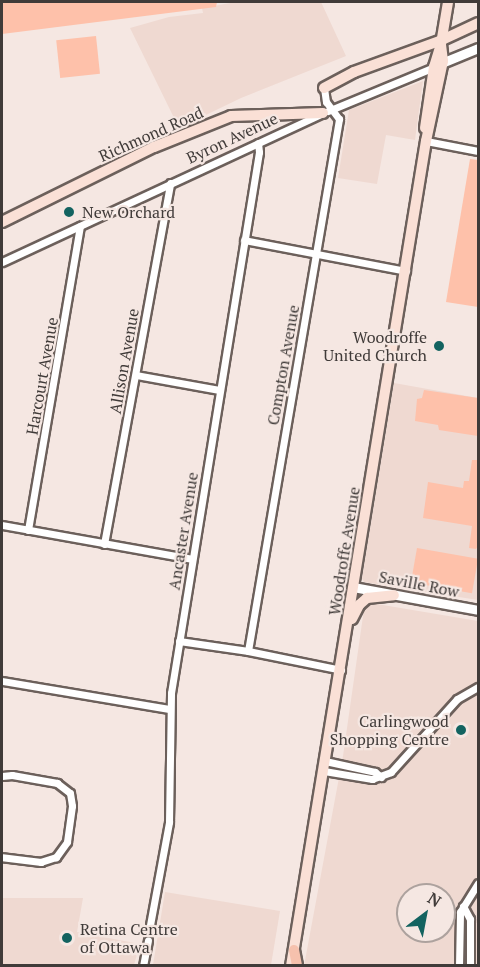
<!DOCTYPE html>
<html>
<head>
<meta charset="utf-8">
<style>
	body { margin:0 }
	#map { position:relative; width:480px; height:967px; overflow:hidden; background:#f5e7e2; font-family:"PT Serif",serif }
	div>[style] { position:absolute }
	.built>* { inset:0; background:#efd9d1 }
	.green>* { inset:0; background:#fec1aa; transform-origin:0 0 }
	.roads { filter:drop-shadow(2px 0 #6c605b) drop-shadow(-2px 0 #6c605b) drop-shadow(0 2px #6c605b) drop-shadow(0 -2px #6c605b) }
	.minor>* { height:7px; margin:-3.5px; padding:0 3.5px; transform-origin:3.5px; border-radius:3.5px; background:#fff }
	.tertiary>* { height:9px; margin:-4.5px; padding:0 4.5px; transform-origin:4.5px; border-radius:4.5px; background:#fff }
	.secondary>* { height:10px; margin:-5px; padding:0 5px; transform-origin:5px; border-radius:5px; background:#fae0d6 }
	.primary>* { height:10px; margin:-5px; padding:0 5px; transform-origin:5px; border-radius:5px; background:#f6c1ad }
	.dots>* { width:16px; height:16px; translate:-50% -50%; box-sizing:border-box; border:3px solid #f5e7e2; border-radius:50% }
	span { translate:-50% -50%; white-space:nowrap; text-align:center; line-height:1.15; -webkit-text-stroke:4.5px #f5e7e2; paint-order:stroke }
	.street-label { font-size:16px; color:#403b39 }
	.poi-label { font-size:16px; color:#403b39 }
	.left { translate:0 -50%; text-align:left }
	.right { translate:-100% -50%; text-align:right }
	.frame { position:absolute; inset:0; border:3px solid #403b39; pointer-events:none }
	.north { position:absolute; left:396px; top:883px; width:60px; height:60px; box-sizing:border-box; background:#f5e7e2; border:2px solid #ada29e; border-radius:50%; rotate:32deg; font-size:16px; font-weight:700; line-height:24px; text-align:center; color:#403b39 }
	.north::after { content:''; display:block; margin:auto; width:21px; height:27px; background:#136360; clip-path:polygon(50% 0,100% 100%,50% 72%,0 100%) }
</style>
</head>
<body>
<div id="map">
	<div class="built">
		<i style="clip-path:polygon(236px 2px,321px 2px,346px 56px,241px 98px,179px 128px,130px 28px,169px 17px,203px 13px,202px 8px)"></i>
		<i style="clip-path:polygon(423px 81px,415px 140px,386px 135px,377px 184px,338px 178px,349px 110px)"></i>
		<i style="clip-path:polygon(394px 383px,478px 398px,478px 600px,364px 582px,362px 578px)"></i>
		<i style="clip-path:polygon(evenodd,365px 602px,478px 621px,478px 965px,304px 966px,343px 756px,365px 602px,408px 895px,444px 895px,444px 931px,408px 931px,408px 895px)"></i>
		<i style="clip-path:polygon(165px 892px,280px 911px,271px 965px,153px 965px)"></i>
		<i style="clip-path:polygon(2px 898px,83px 898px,77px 932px,140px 944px,134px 965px,2px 965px)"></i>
	</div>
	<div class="green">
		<i style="clip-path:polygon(2px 2px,217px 2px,216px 7px,2px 34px)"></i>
		<i style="left:96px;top:36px;width:38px;height:40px;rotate:84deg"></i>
		<i style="clip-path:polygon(470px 159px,478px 160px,478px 307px,446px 302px)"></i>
		<i style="clip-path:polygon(424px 390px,478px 398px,478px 436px,439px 430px,438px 425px,415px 421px,417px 399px,422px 398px)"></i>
		<i style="clip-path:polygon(472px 460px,478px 460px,478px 546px,476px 549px,469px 548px,472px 526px,423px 518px,428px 482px,463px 488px,464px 481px,469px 481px)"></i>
		<i style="left:417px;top:548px;width:62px;height:35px;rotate:10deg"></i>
	</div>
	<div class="roads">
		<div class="minor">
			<i style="left:328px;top:111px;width:115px;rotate:-22.5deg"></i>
			<i style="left:426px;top:141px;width:53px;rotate:10.9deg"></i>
			<i style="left:244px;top:240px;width:165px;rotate:10.8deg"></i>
			<i style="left:2px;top:262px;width:349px;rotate:-24.9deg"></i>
			<i style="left:136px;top:375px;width:84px;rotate:10.2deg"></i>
			<i style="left:2px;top:525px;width:193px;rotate:10.1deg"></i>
			<i style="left:28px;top:530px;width:308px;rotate:-80.3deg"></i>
			<i style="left:104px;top:544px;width:367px;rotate:-79.6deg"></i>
			<i style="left:179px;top:641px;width:70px;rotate:8.2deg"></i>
			<i style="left:248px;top:651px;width:95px;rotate:11.5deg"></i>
			<i style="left:248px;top:651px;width:540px;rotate:-80.29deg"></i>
			<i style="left:339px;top:119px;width:21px;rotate:-127deg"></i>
			<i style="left:326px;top:102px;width:14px;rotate:-98deg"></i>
			<i style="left:2px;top:681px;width:169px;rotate:9.5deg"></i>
			<i style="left:325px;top:761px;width:51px;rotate:12.4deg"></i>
			<i style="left:375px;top:772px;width:8px;rotate:40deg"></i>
			<i style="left:324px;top:771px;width:49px;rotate:9.5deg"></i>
			<i style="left:372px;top:779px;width:20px;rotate:-20deg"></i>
			<i style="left:391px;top:772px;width:98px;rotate:-47.9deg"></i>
			<i style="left:457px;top:699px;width:24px;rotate:-30deg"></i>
			<i style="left:2px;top:776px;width:10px;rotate:-6deg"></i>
			<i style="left:12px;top:775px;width:46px;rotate:10.1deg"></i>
			<i style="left:57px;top:783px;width:16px;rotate:38deg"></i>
			<i style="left:70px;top:793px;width:13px;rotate:81deg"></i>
			<i style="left:72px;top:806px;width:36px;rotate:98deg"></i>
			<i style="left:67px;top:842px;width:19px;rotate:126deg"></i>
			<i style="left:56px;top:857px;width:16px;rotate:162deg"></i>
			<i style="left:41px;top:862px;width:39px;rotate:-173deg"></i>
			<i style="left:463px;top:906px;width:15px;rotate:62deg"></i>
			<i style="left:470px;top:919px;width:47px;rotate:90deg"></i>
			<i style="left:150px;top:925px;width:105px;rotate:-79.5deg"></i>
			<i style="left:169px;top:822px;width:129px;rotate:-89.1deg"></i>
			<i style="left:171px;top:693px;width:548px;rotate:-80.76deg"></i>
			<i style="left:259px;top:152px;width:9px;rotate:-96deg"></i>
			<i style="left:143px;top:966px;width:26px;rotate:-79deg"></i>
			<i style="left:459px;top:966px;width:54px;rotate:-88.9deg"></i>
			<i style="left:460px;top:912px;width:34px;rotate:-58deg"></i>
		</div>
		<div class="tertiary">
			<i style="left:439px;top:64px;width:42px;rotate:-22.3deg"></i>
			<i style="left:353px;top:587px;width:127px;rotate:10.4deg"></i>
		</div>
		<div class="secondary">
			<i style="left:324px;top:88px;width:34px;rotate:-28deg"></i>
			<i style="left:354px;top:72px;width:94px;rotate:-20deg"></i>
			<i style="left:442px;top:40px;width:40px;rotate:-25deg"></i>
			<i style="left:425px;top:128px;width:62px;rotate:-81.6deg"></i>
			<i style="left:434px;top:67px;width:24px;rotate:-73deg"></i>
			<i style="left:441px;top:44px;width:43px;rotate:-80.5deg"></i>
			<i style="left:2px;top:222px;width:169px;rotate:-26.3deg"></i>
			<i style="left:154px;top:147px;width:83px;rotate:-21.9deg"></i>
			<i style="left:231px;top:116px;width:92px;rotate:-1.9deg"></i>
			<i style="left:352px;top:619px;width:16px;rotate:-63deg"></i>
			<i style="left:359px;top:605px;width:11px;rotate:-41deg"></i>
			<i style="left:367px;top:598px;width:27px;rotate:-6deg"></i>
			<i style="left:291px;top:966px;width:836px;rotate:-80.71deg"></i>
			<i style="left:426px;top:141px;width:82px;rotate:-78deg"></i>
			<i style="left:443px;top:61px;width:17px;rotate:-97deg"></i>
		</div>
		<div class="primary">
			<i style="left:294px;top:950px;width:16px;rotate:79deg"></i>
		</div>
	</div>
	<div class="dots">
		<i style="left:69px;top:212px;background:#136360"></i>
		<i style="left:439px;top:346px;background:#136360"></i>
		<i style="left:461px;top:730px;background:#136360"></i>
		<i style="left:67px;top:938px;background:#136360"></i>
	</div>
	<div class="street-label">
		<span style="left:151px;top:134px;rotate:-24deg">Richmond Road</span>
		<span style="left:232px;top:138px;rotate:-25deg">Byron Avenue</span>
		<span style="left:124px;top:361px;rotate:-80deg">Allison Avenue</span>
		<span style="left:283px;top:365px;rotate:-80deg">Compton Avenue</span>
		<span style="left:42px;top:376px;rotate:-80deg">Harcourt Avenue</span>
		<span style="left:183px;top:531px;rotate:-81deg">Ancaster Avenue</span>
		<span style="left:344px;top:551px;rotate:-81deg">Woodroffe Avenue</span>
		<span style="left:419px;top:584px;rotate:11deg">Saville Row</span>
	</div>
	<div class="poi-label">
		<span class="left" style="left:82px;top:212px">New Orchard</span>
		<span class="right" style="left:427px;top:346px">Woodroffe<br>United Church</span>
		<span class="right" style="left:449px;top:730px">Carlingwood<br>Shopping Centre</span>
		<span class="left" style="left:80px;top:938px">Retina Centre<br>of Ottawa</span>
	</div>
	<div class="frame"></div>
	<div class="north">N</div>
</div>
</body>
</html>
